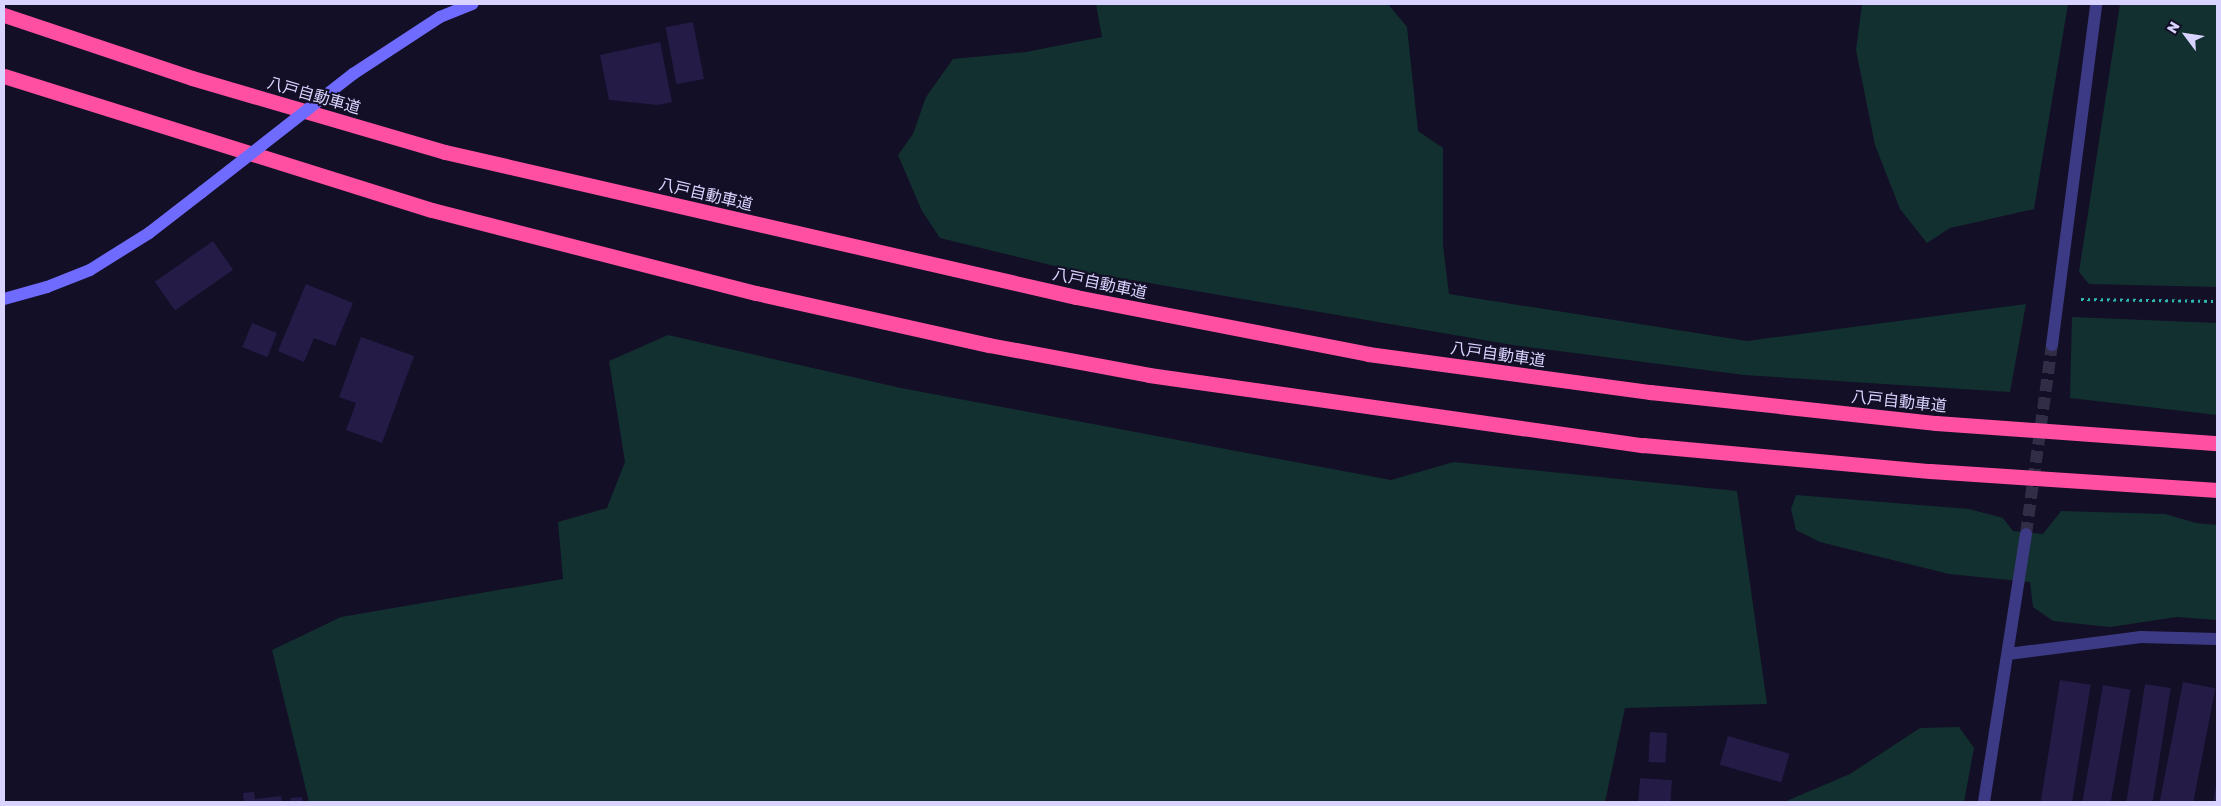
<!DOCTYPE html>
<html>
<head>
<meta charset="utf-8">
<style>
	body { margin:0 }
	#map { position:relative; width:2221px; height:806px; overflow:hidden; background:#130f26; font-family:"Golos Text","Noto Sans JP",sans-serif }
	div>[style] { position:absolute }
	.green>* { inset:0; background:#12302f }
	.building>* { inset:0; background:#241b47; transform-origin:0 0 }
	.street-tunnel>* { height:12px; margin-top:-6px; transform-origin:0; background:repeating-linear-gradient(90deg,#312d47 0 12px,transparent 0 18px) }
	.path>* { height:3px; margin-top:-1.5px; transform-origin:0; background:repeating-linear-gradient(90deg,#2fb8b0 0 2.5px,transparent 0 6.5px) }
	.lane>* { height:12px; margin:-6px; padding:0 6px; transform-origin:6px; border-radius:6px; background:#3d3a85 }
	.street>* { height:12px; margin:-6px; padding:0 6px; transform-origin:6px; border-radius:6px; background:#3d3a85 }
	.secondary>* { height:12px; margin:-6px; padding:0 6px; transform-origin:6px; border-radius:6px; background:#6f6bff }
	.highway>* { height:15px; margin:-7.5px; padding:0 7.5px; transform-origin:7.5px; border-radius:7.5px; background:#ff4fa3 }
	.secondary-bridge>* { height:12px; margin:-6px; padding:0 6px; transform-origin:6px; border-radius:6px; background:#6f6bff }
	span { translate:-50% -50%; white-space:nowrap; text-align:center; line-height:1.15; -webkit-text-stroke:4px #130f26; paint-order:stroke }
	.street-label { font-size:16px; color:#d9d4ff }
	.frame { position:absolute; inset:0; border:5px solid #d9d4ff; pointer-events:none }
	.north { position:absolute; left:2161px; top:10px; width:50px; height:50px; -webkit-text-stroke:4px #130f26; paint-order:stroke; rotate:301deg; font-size:14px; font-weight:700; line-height:20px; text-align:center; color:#d9d4ff }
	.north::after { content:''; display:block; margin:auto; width:18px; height:22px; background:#d9d4ff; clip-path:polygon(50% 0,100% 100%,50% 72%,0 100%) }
</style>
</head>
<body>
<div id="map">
	<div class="green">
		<i style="clip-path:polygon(1096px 4px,1388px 4px,1407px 27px,1418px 131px,1443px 148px,1443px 245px,1449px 294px,1747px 341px,2026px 304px,2010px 392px,1744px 375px,1513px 345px,1067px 269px,940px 238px,922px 211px,898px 155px,913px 134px,926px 97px,953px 59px,1026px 52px,1102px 37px)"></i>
		<i style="clip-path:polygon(1862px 4px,2068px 4px,2034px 209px,1950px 228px,1927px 243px,1900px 209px,1875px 145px,1856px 50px)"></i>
		<i style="clip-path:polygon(2120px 4px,2217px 4px,2217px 287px,2089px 284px,2079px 272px)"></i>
		<i style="clip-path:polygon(2072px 317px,2217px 323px,2217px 415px,2070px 398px)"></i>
		<i style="clip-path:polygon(668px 335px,901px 388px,1391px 480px,1454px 462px,1737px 491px,1767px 704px,1625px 708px,1605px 802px,309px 802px,272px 650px,341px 617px,563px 579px,558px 522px,607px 508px,625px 462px,609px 361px)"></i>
		<i style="clip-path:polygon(1796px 495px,1969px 509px,2003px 518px,2013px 531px,2043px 534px,2061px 511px,2165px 514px,2196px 523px,2217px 525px,2217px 620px,2177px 617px,2110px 627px,2053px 621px,2033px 607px,2030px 582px,1949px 574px,1820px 542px,1796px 530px,1791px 509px)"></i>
		<i style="clip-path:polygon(1959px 727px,1974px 748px,1964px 802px,1784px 802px,1850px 774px,1920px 728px)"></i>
	</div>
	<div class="building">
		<i style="left:693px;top:22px;width:58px;height:28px;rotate:79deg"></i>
		<i style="clip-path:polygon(660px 42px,672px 102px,658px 105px,609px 100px,600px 55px)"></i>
		<i style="left:213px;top:241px;width:35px;height:71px;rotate:55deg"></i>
		<i style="clip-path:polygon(306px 284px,353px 303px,335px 346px,314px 338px,304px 362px,278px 351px)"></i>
		<i style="left:252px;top:323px;width:27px;height:26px;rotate:22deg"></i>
		<i style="clip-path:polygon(361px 337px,414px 356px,382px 443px,346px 430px,356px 403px,339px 397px)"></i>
		<i style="left:2060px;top:680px;width:31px;height:124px;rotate:9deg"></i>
		<i style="left:2183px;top:682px;width:33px;height:122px;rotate:11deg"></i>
		<i style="left:2145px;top:684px;width:26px;height:120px;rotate:9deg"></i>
		<i style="left:2103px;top:685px;width:28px;height:119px;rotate:10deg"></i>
		<i style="left:1650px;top:732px;width:17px;height:30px;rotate:3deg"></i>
		<i style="left:1728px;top:736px;width:64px;height:30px;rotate:16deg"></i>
		<i style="left:1640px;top:778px;width:32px;height:24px;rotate:4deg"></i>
		<i style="clip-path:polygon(2216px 786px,2217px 802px,2213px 802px)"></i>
		<i style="clip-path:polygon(254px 792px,255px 799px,281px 796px,282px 802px,244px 802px,243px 793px)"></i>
		<i style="clip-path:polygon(302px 797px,303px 802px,291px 802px,290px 798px)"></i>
	</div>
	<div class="street-tunnel">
		<i style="left:2026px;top:534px;width:191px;rotate:-82.2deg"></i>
	</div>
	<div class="path">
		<i style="left:2081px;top:299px;width:136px;rotate:0.8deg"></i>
	</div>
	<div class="lane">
		<i style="left:2008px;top:654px;width:134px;rotate:-7.3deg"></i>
		<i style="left:2141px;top:637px;width:76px;rotate:1.5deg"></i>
	</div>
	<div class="street">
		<i style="left:2052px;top:345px;width:344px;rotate:-82.6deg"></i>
		<i style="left:1984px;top:802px;width:271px;rotate:-81.1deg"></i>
	</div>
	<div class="secondary">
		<i style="left:353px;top:74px;width:104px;rotate:-33.2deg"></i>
		<i style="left:440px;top:17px;width:35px;rotate:-22deg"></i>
		<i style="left:4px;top:299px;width:45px;rotate:-15.6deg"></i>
		<i style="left:47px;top:287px;width:46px;rotate:-21.6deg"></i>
		<i style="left:90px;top:270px;width:70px;rotate:-32.1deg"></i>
		<i style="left:149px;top:233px;width:67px;rotate:-37.7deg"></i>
	</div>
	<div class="highway">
		<i style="left:4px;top:15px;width:198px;rotate:18.5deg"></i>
		<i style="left:192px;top:78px;width:264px;rotate:16.3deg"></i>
		<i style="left:445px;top:152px;width:647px;rotate:12.94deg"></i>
		<i style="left:1076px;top:297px;width:298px;rotate:11deg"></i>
		<i style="left:1368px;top:354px;width:285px;rotate:7.7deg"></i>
		<i style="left:1650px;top:392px;width:288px;rotate:6.2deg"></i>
		<i style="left:1936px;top:423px;width:282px;rotate:4.1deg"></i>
		<i style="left:4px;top:76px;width:448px;rotate:17.4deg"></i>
		<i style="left:432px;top:210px;width:334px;rotate:14.4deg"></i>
		<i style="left:756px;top:293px;width:239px;rotate:12.6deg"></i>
		<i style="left:989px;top:345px;width:163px;rotate:10.6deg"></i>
		<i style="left:1149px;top:375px;width:499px;rotate:8.1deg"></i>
		<i style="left:1643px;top:445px;width:288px;rotate:5.2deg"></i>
		<i style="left:1930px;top:471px;width:288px;rotate:3.8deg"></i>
	</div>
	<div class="secondary-bridge">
		<i style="left:202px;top:192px;width:192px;rotate:-38deg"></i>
	</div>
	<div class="street-label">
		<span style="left:314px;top:95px;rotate:16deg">八戸自動車道</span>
		<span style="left:706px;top:194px;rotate:13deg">八戸自動車道</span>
		<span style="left:1100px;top:283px;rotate:12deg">八戸自動車道</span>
		<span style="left:1498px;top:354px;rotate:8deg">八戸自動車道</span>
		<span style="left:1899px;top:401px;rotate:6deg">八戸自動車道</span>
	</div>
	<div class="frame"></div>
	<div class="north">N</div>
</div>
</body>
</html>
